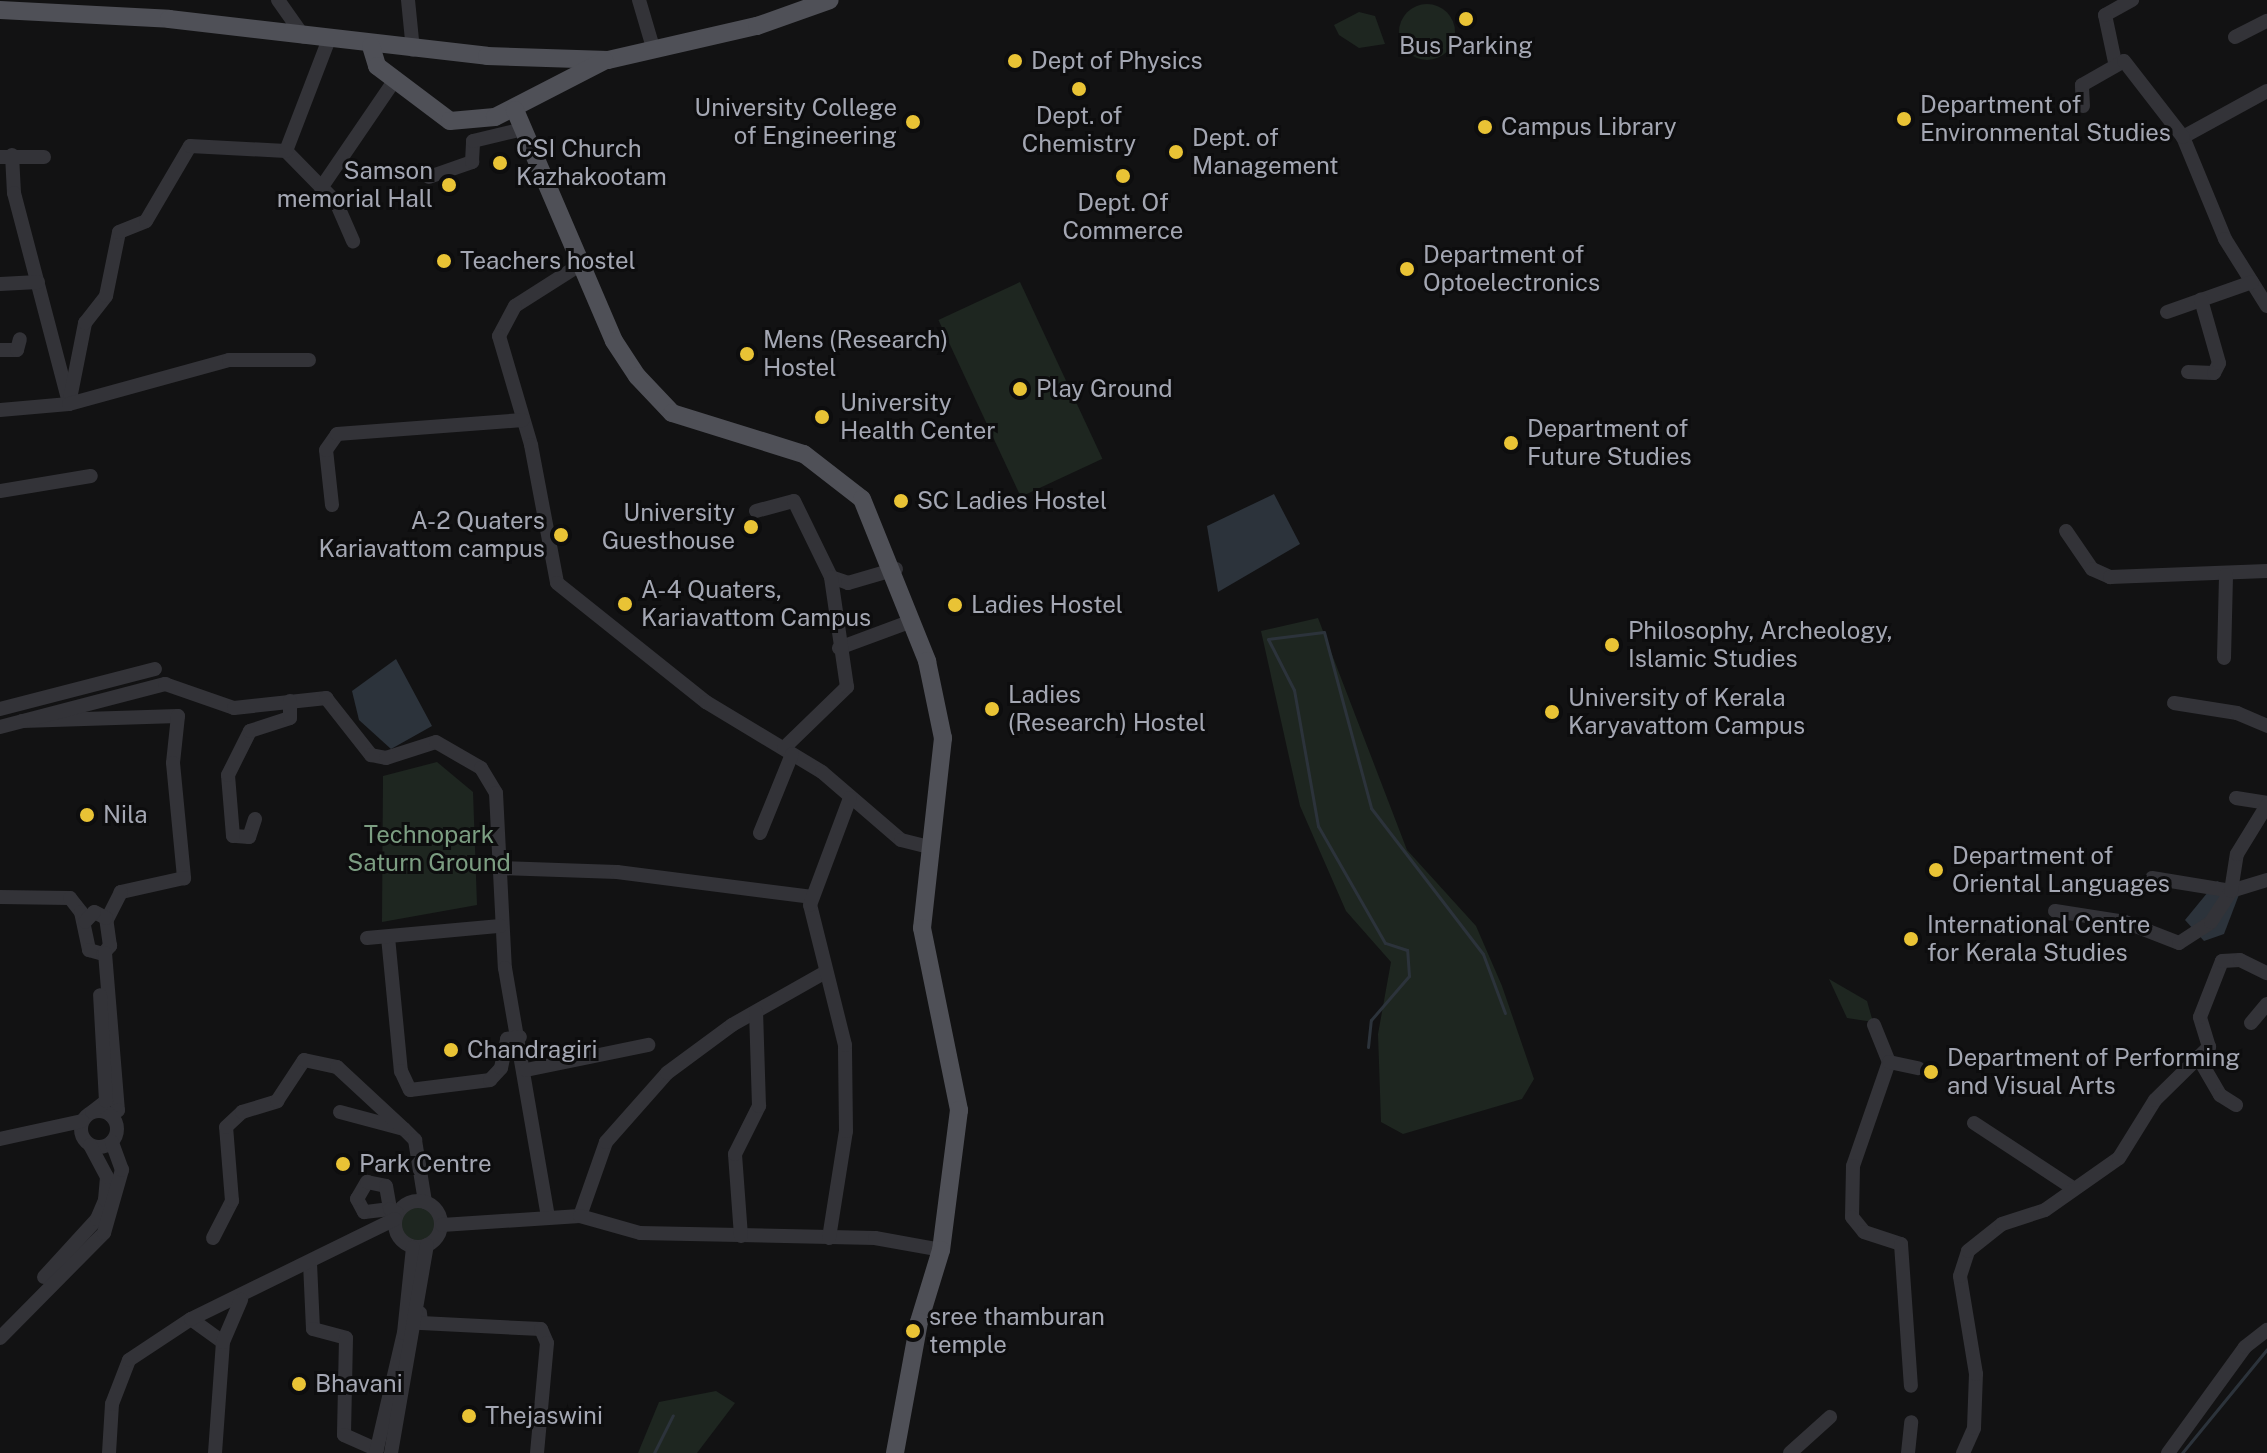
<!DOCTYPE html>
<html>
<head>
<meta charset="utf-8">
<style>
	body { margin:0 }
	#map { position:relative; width:2267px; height:1453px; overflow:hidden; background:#121213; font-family:"Public Sans",sans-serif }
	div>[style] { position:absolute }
	.green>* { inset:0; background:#1e2620; transform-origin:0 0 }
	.round { border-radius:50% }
	.water>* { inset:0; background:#2c333b }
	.stream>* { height:3px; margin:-1.5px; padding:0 1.5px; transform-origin:1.5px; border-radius:1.5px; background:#2c333b }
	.minor>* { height:14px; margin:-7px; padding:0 7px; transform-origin:7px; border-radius:7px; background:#333338 }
	.minor>.ring { margin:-7px; padding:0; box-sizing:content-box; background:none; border:14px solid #333338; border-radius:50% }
	.major>* { height:18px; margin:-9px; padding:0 9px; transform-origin:9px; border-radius:9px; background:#4f5057 }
	.dots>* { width:22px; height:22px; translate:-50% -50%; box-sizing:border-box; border:4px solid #0d0d0e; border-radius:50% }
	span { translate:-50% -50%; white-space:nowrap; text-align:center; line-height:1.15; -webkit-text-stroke:6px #0d0d0e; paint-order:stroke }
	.poi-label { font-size:24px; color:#a4a7b3 }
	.left { translate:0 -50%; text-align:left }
	.right { translate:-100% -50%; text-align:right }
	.park-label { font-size:24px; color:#7c9e82 }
</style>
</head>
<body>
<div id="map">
	<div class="green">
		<i class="round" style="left:1399px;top:4px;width:56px;height:56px"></i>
		<i style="clip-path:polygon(1359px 12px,1375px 16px,1385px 44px,1359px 48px,1339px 35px,1334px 25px)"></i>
		<i style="left:1020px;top:282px;width:195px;height:90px;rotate:65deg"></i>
		<i style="clip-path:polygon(1318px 618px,1407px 850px,1476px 926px,1502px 986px,1534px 1079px,1522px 1099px,1403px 1134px,1381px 1122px,1378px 1034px,1391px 962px,1346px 911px,1300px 806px,1261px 631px)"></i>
		<i style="clip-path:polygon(437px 762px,473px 792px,477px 905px,382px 922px,383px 776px)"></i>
		<i style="clip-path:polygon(1829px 979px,1867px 1001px,1873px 1022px,1847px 1018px)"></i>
		<i class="round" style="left:400px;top:1207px;width:36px;height:36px"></i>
		<i style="clip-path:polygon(716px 1391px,735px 1403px,697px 1453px,638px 1453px,659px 1402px)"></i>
	</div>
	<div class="water">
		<i style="clip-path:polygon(1274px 494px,1300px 544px,1218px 592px,1207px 526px)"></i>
		<i style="clip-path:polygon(396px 659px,432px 726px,391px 749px,359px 720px,352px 691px)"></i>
		<i style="clip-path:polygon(2217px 881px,2240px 892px,2224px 934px,2204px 941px,2185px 920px)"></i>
	</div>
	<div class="stream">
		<i style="left:1368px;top:1047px;width:27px;rotate:-84deg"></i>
		<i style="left:1371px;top:1020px;width:58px;rotate:-49.2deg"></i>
		<i style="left:1409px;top:976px;width:26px;rotate:-94deg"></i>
		<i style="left:1407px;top:950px;width:23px;rotate:-162deg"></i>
		<i style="left:1385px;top:943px;width:135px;rotate:-119.8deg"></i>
		<i style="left:1318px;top:826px;width:138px;rotate:-100deg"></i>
		<i style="left:1294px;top:690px;width:57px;rotate:-117deg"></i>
		<i style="left:1268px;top:639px;width:56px;rotate:-7.1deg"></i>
		<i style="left:1324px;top:632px;width:182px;rotate:75deg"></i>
		<i style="left:1371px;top:808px;width:184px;rotate:52.5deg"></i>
		<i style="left:1483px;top:954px;width:63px;rotate:69.6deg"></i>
		<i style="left:654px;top:1453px;width:42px;rotate:-63.4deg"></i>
		<i style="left:2182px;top:1453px;width:134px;rotate:-50.7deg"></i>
	</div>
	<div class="minor">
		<i style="left:278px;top:0;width:45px;rotate:54.9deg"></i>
		<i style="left:408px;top:0;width:50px;rotate:84.3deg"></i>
		<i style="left:639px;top:0;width:53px;rotate:73.6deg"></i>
		<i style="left:2235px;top:37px;width:36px;rotate:-27deg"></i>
		<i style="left:2115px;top:62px;width:48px;rotate:-102deg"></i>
		<i style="left:2105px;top:15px;width:31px;rotate:-29deg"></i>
		<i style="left:2267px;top:91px;width:96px;rotate:151.3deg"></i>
		<i style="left:2183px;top:137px;width:110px;rotate:67.6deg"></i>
		<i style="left:2225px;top:239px;width:79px;rotate:57.9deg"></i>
		<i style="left:2083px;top:106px;width:21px;rotate:-93deg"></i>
		<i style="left:2082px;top:85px;width:48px;rotate:-29.7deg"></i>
		<i style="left:2124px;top:61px;width:96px;rotate:52.2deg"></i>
		<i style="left:286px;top:151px;width:71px;rotate:45.6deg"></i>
		<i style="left:336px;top:202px;width:43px;rotate:66.4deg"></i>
		<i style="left:12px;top:155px;width:38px;rotate:87deg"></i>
		<i style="left:14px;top:193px;width:213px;rotate:75.3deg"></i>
		<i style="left:0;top:157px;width:44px"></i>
		<i style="left:429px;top:177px;width:46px;rotate:-19.2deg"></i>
		<i style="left:472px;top:162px;width:21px;rotate:-87deg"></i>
		<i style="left:473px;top:141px;width:51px;rotate:-13.5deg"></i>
		<i style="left:321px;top:188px;width:130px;rotate:-55.7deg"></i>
		<i style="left:581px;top:264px;width:78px;rotate:147.5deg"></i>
		<i style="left:515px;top:306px;width:34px;rotate:118deg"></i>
		<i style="left:499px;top:336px;width:114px;rotate:73.6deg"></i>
		<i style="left:531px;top:445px;width:140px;rotate:79.3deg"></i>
		<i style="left:557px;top:583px;width:191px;rotate:38.6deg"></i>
		<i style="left:706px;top:702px;width:135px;rotate:31.1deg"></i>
		<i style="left:822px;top:772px;width:104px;rotate:40.7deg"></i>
		<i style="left:901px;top:840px;width:30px;rotate:14deg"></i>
		<i style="left:0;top:284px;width:38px;rotate:-3deg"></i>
		<i style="left:2167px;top:312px;width:90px;rotate:-19.4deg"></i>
		<i style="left:0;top:350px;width:17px"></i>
		<i style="left:17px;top:350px;width:11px;rotate:-75deg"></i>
		<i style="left:2188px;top:372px;width:26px;rotate:2deg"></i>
		<i style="left:2214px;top:373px;width:11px;rotate:-63deg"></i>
		<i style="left:2219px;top:363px;width:66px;rotate:-105.9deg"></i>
		<i style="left:69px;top:404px;width:83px;rotate:-78.8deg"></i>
		<i style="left:85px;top:323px;width:34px;rotate:-52deg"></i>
		<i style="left:106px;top:296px;width:65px;rotate:-78.5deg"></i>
		<i style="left:119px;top:232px;width:29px;rotate:-22deg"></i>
		<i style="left:146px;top:221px;width:87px;rotate:-59.6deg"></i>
		<i style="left:190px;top:146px;width:96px;rotate:3deg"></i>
		<i style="left:286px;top:151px;width:120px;rotate:-69deg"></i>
		<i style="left:0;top:410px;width:69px;rotate:-5deg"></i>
		<i style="left:69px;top:404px;width:166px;rotate:-15.4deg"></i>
		<i style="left:229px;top:360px;width:80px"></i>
		<i style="left:0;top:491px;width:92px;rotate:-9.4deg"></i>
		<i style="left:332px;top:505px;width:55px;rotate:-96.2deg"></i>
		<i style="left:326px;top:450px;width:19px;rotate:-55deg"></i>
		<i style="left:337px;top:434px;width:186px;rotate:-4.3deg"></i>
		<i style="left:756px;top:511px;width:39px;rotate:-15deg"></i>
		<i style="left:794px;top:501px;width:85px;rotate:64deg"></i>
		<i style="left:831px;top:577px;width:18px;rotate:19deg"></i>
		<i style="left:848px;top:583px;width:50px;rotate:-16.3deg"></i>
		<i style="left:2066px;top:531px;width:46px;rotate:55.6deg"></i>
		<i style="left:2092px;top:569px;width:20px;rotate:24deg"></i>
		<i style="left:2110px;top:577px;width:157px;rotate:-2.2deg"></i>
		<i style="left:839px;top:648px;width:78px;rotate:-20.3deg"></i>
		<i style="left:2224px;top:658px;width:83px;rotate:-88.6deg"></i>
		<i style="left:2174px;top:703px;width:64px;rotate:9deg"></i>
		<i style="left:2237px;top:713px;width:33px;rotate:23deg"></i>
		<i style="left:0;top:709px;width:160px;rotate:-14.5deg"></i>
		<i style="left:22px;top:721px;width:156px;rotate:-1.8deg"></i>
		<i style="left:178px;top:716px;width:47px;rotate:96.1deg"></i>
		<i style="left:173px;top:763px;width:116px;rotate:84.5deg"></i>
		<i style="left:184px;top:878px;width:65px;rotate:167.5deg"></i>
		<i style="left:121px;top:892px;width:31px;rotate:117deg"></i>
		<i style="left:0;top:727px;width:171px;rotate:-14.6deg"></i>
		<i style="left:165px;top:684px;width:73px;rotate:19.2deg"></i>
		<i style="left:234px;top:708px;width:93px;rotate:-6.2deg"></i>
		<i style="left:326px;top:698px;width:73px;rotate:51.7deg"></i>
		<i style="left:371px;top:755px;width:15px;rotate:11deg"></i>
		<i style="left:386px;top:758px;width:52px;rotate:-17.7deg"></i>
		<i style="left:436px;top:742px;width:52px;rotate:30deg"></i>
		<i style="left:481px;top:768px;width:29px;rotate:59deg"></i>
		<i style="left:496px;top:793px;width:175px;rotate:87.1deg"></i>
		<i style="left:505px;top:968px;width:252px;rotate:80.2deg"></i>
		<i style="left:784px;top:748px;width:88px;rotate:-44.1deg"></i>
		<i style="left:847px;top:687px;width:111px;rotate:-98.3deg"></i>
		<i style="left:2236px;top:798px;width:31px;rotate:9deg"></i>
		<i style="left:255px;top:819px;width:19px;rotate:108deg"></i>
		<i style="left:249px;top:837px;width:16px;rotate:-176deg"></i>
		<i style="left:233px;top:836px;width:61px;rotate:-94.7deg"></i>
		<i style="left:228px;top:775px;width:49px;rotate:-63.4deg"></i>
		<i style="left:250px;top:731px;width:42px;rotate:-18deg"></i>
		<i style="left:290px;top:718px;width:17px;rotate:-90deg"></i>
		<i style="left:760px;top:833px;width:85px;rotate:-67.9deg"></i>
		<i style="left:498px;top:868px;width:119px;rotate:1.9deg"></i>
		<i style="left:617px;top:872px;width:197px;rotate:7.3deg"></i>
		<i style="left:2152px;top:878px;width:80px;rotate:9.3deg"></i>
		<i style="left:2231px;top:891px;width:38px;rotate:-17deg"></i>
		<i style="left:0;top:897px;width:70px;rotate:0.8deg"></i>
		<i style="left:70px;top:898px;width:18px;rotate:52deg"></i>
		<i style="left:81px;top:912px;width:39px;rotate:78deg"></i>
		<i style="left:89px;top:950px;width:15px;rotate:16deg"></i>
		<i style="left:103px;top:954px;width:11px;rotate:-49deg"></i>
		<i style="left:110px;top:946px;width:28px;rotate:-98deg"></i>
		<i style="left:106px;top:918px;width:13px;rotate:-153deg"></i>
		<i style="left:94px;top:912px;width:13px;rotate:132deg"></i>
		<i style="left:2055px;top:911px;width:71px;rotate:8.9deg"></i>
		<i style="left:2125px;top:922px;width:58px;rotate:21.3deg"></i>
		<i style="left:2179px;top:943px;width:38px;rotate:-33deg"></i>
		<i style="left:2211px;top:922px;width:37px;rotate:-57deg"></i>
		<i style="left:2231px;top:891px;width:37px;rotate:-81deg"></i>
		<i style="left:2237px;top:854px;width:57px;rotate:-58.5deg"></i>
		<i style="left:388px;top:937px;width:135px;rotate:84.5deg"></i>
		<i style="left:401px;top:1071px;width:21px;rotate:65deg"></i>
		<i style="left:410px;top:1090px;width:81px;rotate:-7.1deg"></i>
		<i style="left:490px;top:1080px;width:16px;rotate:-47deg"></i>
		<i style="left:501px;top:1068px;width:30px;rotate:-78deg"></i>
		<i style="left:507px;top:1039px;width:13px;rotate:-9deg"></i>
		<i style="left:367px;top:938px;width:134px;rotate:-5.2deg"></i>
		<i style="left:105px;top:953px;width:158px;rotate:85.3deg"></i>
		<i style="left:118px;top:1110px;width:9px;rotate:144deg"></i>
		<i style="left:2251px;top:1023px;width:25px;rotate:-50deg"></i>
		<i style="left:1874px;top:1025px;width:40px;rotate:68deg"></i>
		<i style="left:1889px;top:1062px;width:110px;rotate:109.1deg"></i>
		<i style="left:1853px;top:1166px;width:51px;rotate:91.1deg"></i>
		<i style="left:1852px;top:1217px;width:19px;rotate:51deg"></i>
		<i style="left:1864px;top:1232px;width:39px;rotate:18deg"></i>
		<i style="left:1901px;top:1244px;width:142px;rotate:86deg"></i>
		<i style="left:2198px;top:1057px;width:44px;rotate:59.9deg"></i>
		<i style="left:2220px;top:1095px;width:19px;rotate:32deg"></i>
		<i style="left:1889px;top:1062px;width:30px;rotate:12deg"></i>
		<i style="left:526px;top:1070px;width:125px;rotate:-11.6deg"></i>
		<i class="ring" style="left:81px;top:1111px;width:22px;height:22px"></i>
		<i style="left:92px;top:1112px;width:18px;rotate:-38deg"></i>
		<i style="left:106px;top:1101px;width:106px;rotate:-93.2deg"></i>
		<i style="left:340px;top:1112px;width:66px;rotate:14.9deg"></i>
		<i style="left:404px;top:1129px;width:16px;rotate:45deg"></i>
		<i style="left:415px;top:1140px;width:63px;rotate:80.8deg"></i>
		<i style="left:1974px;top:1123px;width:118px;rotate:33.3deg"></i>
		<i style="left:0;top:1139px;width:84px;rotate:-12.4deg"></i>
		<i class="ring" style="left:395px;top:1201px;width:32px;height:32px"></i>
		<i style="left:390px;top:1209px;width:26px;rotate:173deg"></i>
		<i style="left:364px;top:1212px;width:15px;rotate:-118deg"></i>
		<i style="left:357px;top:1199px;width:20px;rotate:-60deg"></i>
		<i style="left:367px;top:1182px;width:19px;rotate:12deg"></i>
		<i style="left:386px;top:1186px;width:23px;rotate:80deg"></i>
		<i style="left:390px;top:1209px;width:8px;rotate:30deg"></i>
		<i style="left:580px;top:1216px;width:78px;rotate:-70.6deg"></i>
		<i style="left:606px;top:1142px;width:92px;rotate:-48.5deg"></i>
		<i style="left:667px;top:1073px;width:81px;rotate:-36.4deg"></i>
		<i style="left:732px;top:1025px;width:103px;rotate:-29.5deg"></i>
		<i style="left:442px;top:1225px;width:138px;rotate:-3.7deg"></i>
		<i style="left:580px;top:1216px;width:62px;rotate:15.8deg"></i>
		<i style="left:640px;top:1233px;width:235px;rotate:1.2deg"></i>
		<i style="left:875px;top:1238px;width:67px;rotate:10.3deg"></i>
		<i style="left:741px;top:1236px;width:82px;rotate:-94.2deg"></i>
		<i style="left:735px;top:1154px;width:54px;rotate:-63.4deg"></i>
		<i style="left:759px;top:1106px;width:94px;rotate:-91.8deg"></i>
		<i style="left:213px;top:1238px;width:42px;rotate:-62.8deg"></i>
		<i style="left:232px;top:1201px;width:74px;rotate:-94.6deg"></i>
		<i style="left:226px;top:1127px;width:22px;rotate:-43deg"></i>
		<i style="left:242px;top:1112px;width:37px;rotate:-17deg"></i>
		<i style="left:277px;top:1101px;width:49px;rotate:-56.6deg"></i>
		<i style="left:304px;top:1060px;width:34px;rotate:12deg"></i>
		<i style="left:337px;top:1067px;width:91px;rotate:42.8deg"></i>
		<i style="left:829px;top:1238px;width:108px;rotate:-81deg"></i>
		<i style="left:846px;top:1131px;width:86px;rotate:-90.7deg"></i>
		<i style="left:845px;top:1045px;width:144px;rotate:-104deg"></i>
		<i style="left:810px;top:905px;width:114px;rotate:-69.5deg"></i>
		<i style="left:310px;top:1263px;width:66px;rotate:87.4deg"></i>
		<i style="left:313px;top:1329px;width:34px;rotate:15deg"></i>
		<i style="left:346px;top:1338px;width:97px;rotate:91.2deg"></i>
		<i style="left:344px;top:1435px;width:36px;rotate:24deg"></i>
		<i style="left:44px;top:1277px;width:79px;rotate:-47.6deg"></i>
		<i style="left:97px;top:1219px;width:21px;rotate:-67deg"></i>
		<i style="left:105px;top:1200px;width:23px;rotate:-85deg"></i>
		<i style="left:107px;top:1177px;width:36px;rotate:-118deg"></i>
		<i style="left:420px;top:1313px;width:10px;rotate:84deg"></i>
		<i style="left:421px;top:1323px;width:120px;rotate:2.9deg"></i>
		<i style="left:541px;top:1329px;width:15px;rotate:67deg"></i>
		<i style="left:547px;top:1343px;width:110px;rotate:95.2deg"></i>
		<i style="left:191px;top:1319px;width:39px;rotate:36deg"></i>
		<i style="left:0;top:1338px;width:148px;rotate:-45.3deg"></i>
		<i style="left:104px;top:1233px;width:66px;rotate:-74.1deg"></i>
		<i style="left:122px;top:1170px;width:30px;rotate:-110deg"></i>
		<i style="left:109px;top:1453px;width:49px;rotate:-86.5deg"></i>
		<i style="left:112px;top:1404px;width:47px;rotate:-68.9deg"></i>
		<i style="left:129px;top:1360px;width:74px;rotate:-33.5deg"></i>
		<i style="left:191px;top:1319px;width:227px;rotate:-26.1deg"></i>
		<i style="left:215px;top:1453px;width:111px;rotate:-85.9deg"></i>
		<i style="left:223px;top:1342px;width:46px;rotate:-66.8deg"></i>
		<i style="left:376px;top:1453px;width:123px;rotate:-76.9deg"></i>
		<i style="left:404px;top:1333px;width:86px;rotate:-84deg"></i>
		<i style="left:391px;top:1453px;width:211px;rotate:-80.2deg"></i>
		<i style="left:1790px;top:1453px;width:54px;rotate:-42deg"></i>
		<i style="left:1908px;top:1453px;width:31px;rotate:-84deg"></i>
		<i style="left:1963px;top:1453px;width:27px;rotate:-66deg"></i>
		<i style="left:1974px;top:1428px;width:54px;rotate:-87.9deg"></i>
		<i style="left:1976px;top:1374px;width:99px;rotate:-99.3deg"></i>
		<i style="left:1960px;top:1276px;width:26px;rotate:-72deg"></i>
		<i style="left:1968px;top:1251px;width:43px;rotate:-38.5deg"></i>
		<i style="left:2002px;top:1224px;width:45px;rotate:-18deg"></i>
		<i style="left:2045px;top:1210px;width:90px;rotate:-35.1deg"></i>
		<i style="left:2119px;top:1158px;width:68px;rotate:-58.2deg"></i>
		<i style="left:2155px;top:1100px;width:76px;rotate:-44.5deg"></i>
		<i style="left:2209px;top:1047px;width:31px;rotate:-107deg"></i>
		<i style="left:2200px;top:1017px;width:60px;rotate:-68.6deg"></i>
		<i style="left:2222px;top:961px;width:18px;rotate:-3deg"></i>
		<i style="left:2240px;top:960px;width:30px;rotate:26deg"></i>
		<i style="left:2168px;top:1453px;width:131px;rotate:-54deg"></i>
		<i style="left:2245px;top:1347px;width:28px;rotate:-38deg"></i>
	</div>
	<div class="major">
		<i style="left:0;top:10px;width:169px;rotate:3deg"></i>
		<i style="left:169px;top:19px;width:320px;rotate:6.6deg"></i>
		<i style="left:487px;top:56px;width:121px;rotate:1.9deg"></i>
		<i style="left:608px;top:60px;width:153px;rotate:-12.9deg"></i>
		<i style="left:757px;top:26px;width:77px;rotate:-19.6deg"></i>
		<i style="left:371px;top:46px;width:21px;rotate:73deg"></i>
		<i style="left:377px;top:66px;width:91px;rotate:37deg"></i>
		<i style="left:450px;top:121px;width:45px;rotate:-5.1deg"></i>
		<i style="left:495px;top:117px;width:123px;rotate:-27.2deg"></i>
		<i style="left:515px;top:110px;width:251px;rotate:66.8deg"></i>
		<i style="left:614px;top:341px;width:42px;rotate:56.7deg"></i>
		<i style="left:637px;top:376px;width:51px;rotate:46.6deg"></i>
		<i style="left:672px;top:413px;width:138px;rotate:17.3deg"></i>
		<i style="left:804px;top:454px;width:73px;rotate:37.8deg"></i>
		<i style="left:862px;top:499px;width:175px;rotate:68.1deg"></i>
		<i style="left:927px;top:661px;width:79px;rotate:78.3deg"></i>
		<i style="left:943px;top:738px;width:191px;rotate:96.3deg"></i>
		<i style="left:922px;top:928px;width:186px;rotate:78.5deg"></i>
		<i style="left:959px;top:1110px;width:141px;rotate:97.3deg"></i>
		<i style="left:941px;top:1250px;width:75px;rotate:107deg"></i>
		<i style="left:919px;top:1322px;width:133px;rotate:100.4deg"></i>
	</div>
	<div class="dots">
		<i style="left:1466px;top:19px;background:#e9c335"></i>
		<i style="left:1015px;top:61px;background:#e9c335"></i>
		<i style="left:1079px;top:89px;background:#e9c335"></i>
		<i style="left:1904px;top:119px;background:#e9c335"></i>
		<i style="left:913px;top:122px;background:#e9c335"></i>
		<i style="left:1485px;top:127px;background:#e9c335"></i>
		<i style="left:1176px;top:152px;background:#e9c335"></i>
		<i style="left:500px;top:163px;background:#e9c335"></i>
		<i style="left:1123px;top:176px;background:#e9c335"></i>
		<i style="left:449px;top:185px;background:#e9c335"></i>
		<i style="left:444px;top:261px;background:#e9c335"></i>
		<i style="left:1407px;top:269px;background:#e9c335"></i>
		<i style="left:747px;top:354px;background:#e9c335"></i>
		<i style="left:1020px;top:389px;background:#e9c335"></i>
		<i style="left:822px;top:417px;background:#e9c335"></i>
		<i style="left:1511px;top:443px;background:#e9c335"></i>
		<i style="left:901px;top:501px;background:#e9c335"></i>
		<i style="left:751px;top:527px;background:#e9c335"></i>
		<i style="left:561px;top:535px;background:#e9c335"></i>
		<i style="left:625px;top:604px;background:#e9c335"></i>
		<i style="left:955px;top:605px;background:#e9c335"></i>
		<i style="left:1612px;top:645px;background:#e9c335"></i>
		<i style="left:992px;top:709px;background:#e9c335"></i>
		<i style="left:1552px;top:712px;background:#e9c335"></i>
		<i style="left:87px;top:815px;background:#e9c335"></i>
		<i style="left:1936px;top:870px;background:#e9c335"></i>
		<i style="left:1911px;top:939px;background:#e9c335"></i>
		<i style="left:451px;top:1050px;background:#e9c335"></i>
		<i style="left:1931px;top:1072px;background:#e9c335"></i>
		<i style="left:343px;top:1164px;background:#e9c335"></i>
		<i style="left:913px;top:1331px;background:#e9c335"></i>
		<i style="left:299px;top:1384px;background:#e9c335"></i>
		<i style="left:469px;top:1416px;background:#e9c335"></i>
	</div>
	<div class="poi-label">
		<span style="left:1466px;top:46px">Bus Parking</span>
		<span class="left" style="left:1031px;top:61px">Dept of Physics</span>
		<span class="left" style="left:1920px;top:119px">Department of<br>Environmental Studies</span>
		<span class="right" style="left:897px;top:122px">University College<br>of Engineering</span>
		<span style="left:1079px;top:130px">Dept. of<br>Chemistry</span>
		<span class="left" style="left:1501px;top:127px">Campus Library</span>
		<span class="left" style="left:1192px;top:152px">Dept. of<br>Management</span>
		<span class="left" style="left:516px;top:163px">CSI Church<br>Kazhakootam</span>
		<span class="right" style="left:433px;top:185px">Samson<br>memorial Hall</span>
		<span style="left:1123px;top:217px">Dept. Of<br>Commerce</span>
		<span class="left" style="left:1423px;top:269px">Department of<br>Optoelectronics</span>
		<span class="left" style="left:460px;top:261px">Teachers hostel</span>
		<span class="left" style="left:763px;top:354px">Mens (Research)<br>Hostel</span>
		<span class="left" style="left:1036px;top:389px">Play Ground</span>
		<span class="left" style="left:840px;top:417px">University<br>Health Center</span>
		<span class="left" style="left:1527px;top:443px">Department of<br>Future Studies</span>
		<span class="left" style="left:917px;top:501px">SC Ladies Hostel</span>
		<span class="right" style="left:735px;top:527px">University<br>Guesthouse</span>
		<span class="right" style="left:545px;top:535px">A-2 Quaters<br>Kariavattom campus</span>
		<span class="left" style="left:641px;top:604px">A-4 Quaters,<br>Kariavattom Campus</span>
		<span class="left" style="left:971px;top:605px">Ladies Hostel</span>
		<span class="left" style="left:1628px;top:645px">Philosophy, Archeology,<br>Islamic Studies</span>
		<span class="left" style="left:1008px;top:709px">Ladies<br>(Research) Hostel</span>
		<span class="left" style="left:1568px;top:712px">University of Kerala<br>Karyavattom Campus</span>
		<span class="left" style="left:103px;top:815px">Nila</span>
		<span class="left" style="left:1952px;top:870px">Department of<br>Oriental Languages</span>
		<span class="left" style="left:1927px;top:939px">International Centre<br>for Kerala Studies</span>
		<span class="left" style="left:467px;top:1050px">Chandragiri</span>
		<span class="left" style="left:1947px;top:1072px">Department of Performing<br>and Visual Arts</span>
		<span class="left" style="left:359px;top:1164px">Park Centre</span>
		<span class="left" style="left:929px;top:1331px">sree thamburan<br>temple</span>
		<span class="left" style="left:315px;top:1384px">Bhavani</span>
		<span class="left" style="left:485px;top:1416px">Thejaswini</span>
	</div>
	<div class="park-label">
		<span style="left:429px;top:849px">Technopark<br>Saturn Ground</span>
	</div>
</div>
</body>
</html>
